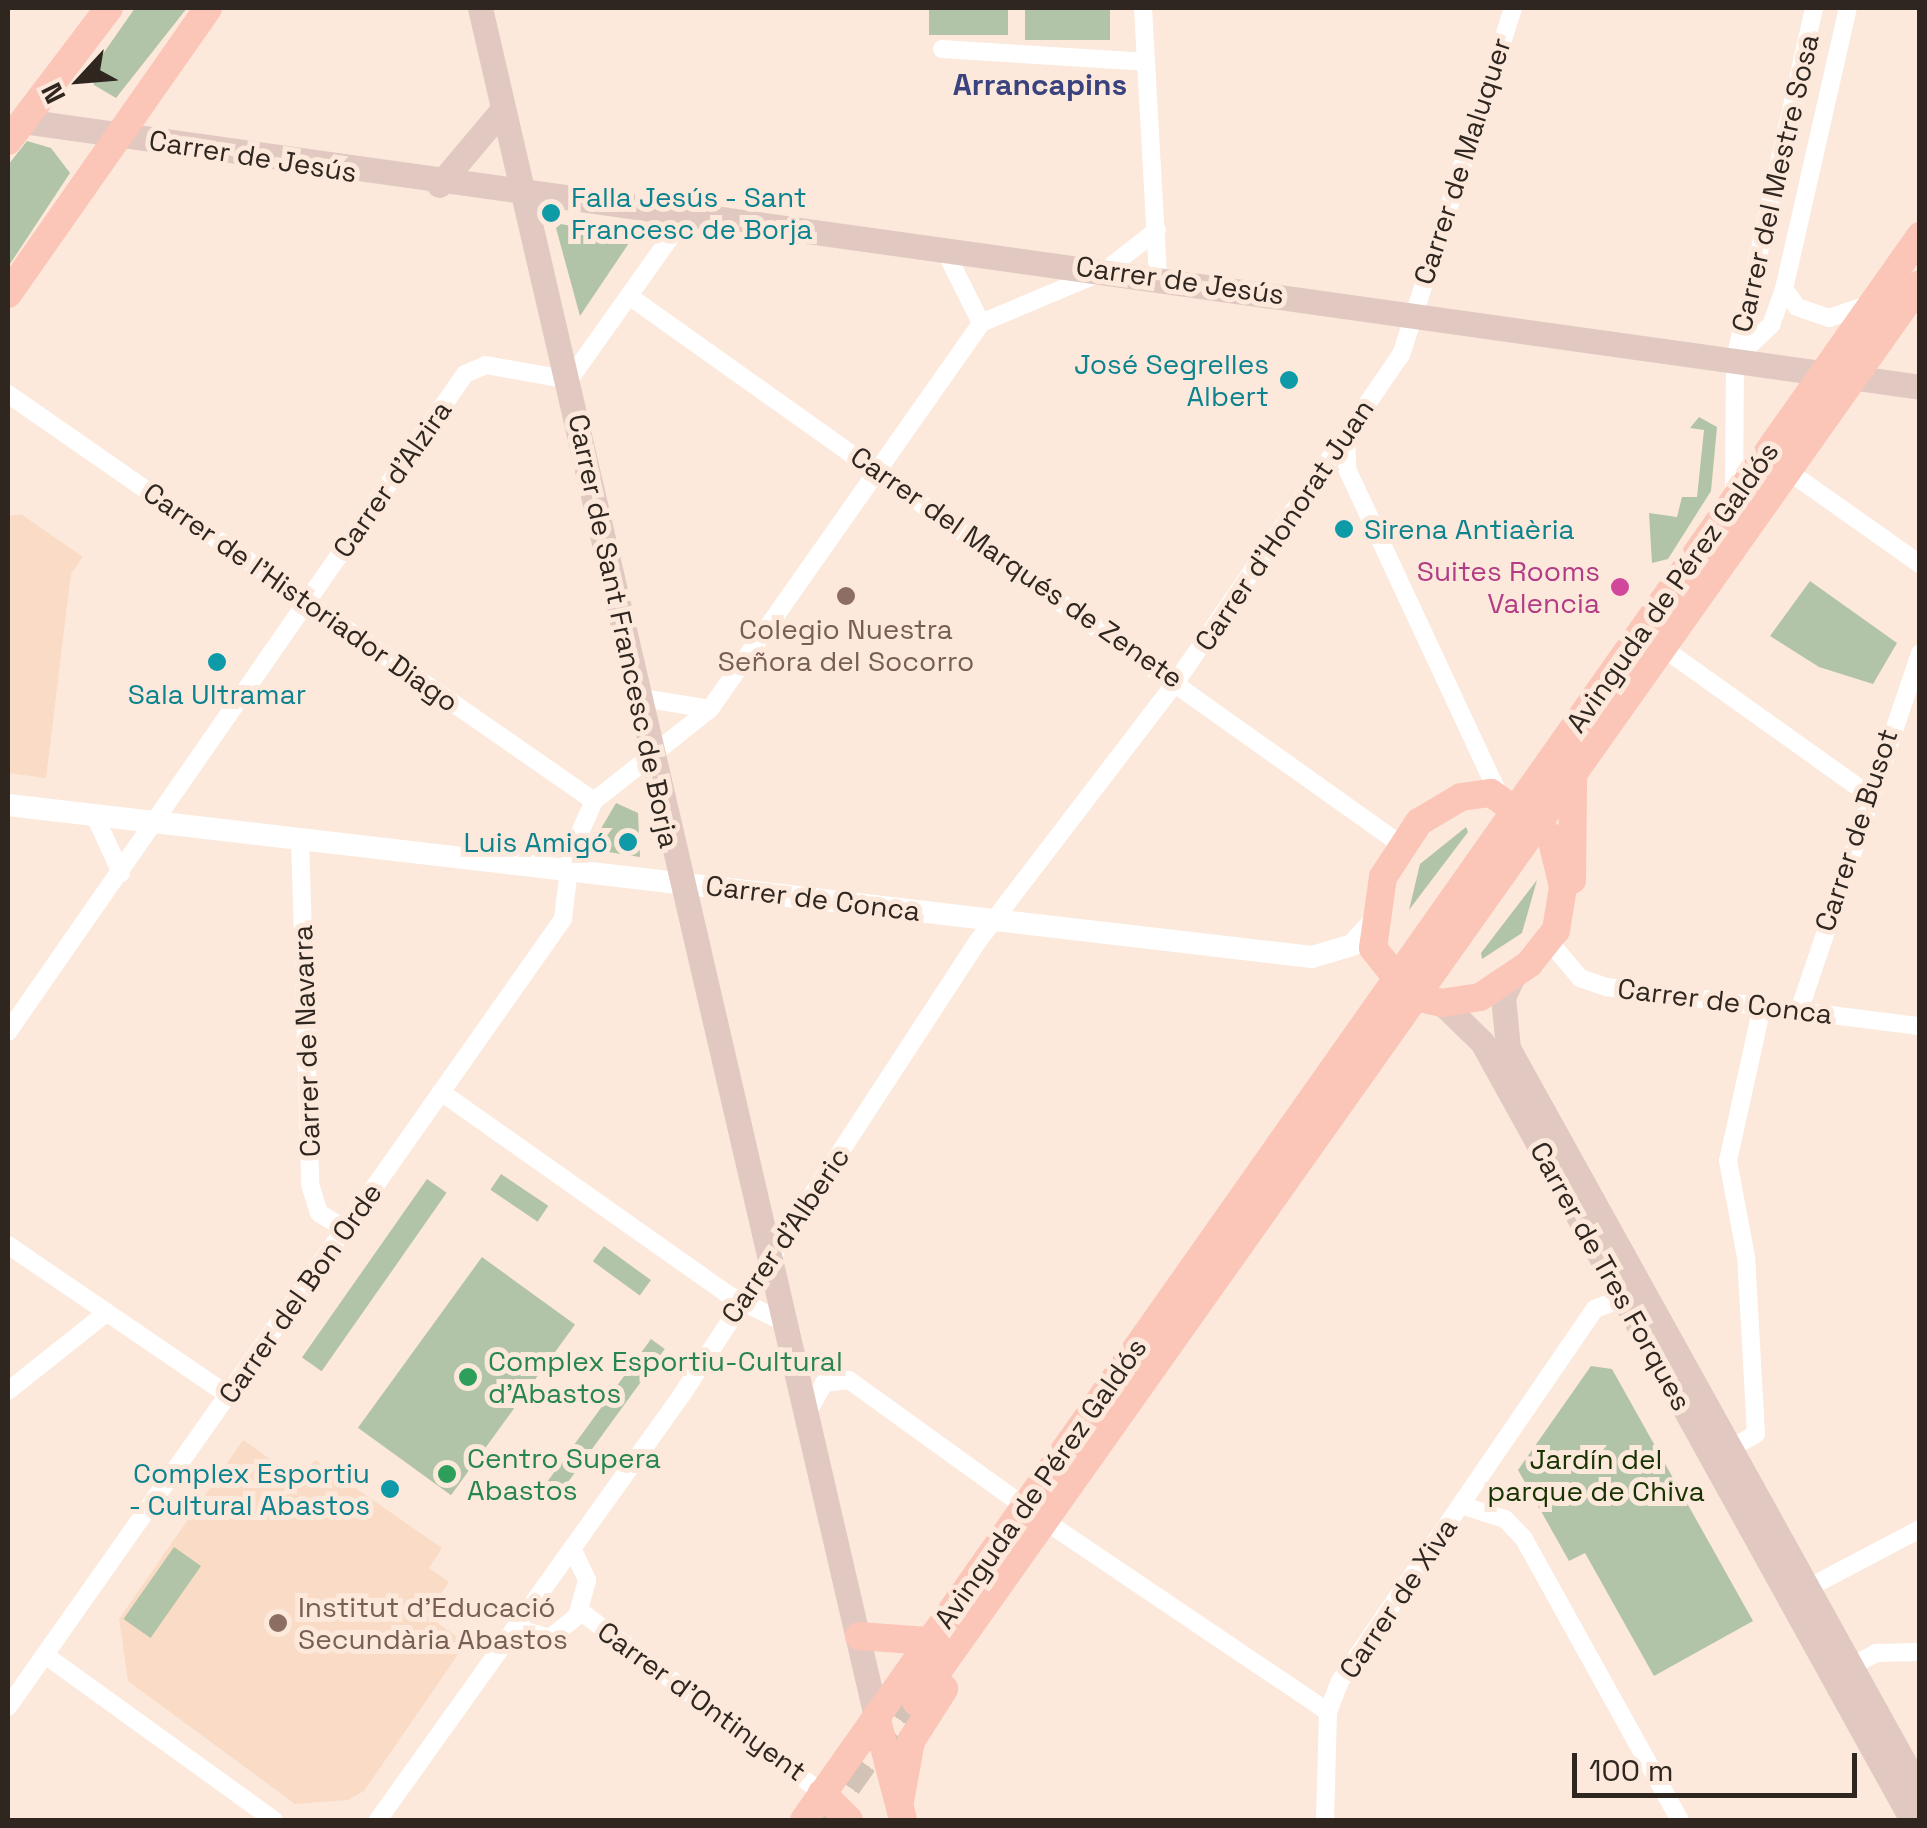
<!DOCTYPE html>
<html>
<head>
<meta charset="utf-8">
<style>
	body { margin:0 }
	#map { position:relative; width:1927px; height:1828px; overflow:hidden; background:#fce9db; font-family:"Space Grotesk",sans-serif }
	div>[style] { position:absolute }
	.built>* { inset:0; background:#fadcc6 }
	.green>* { inset:0; background:#b2c4a8; transform-origin:0 0 }
	.primary-tunnel>* { height:28px; margin-top:-14px; transform-origin:0; background:repeating-linear-gradient(90deg,#d3c2b6 0 28px,transparent 0 42px) }
	.minor>* { height:18px; margin:-9px; padding:0 9px; transform-origin:9px; border-radius:9px; background:#fff }
	.tertiary>* { height:22px; margin:-11px; padding:0 11px; transform-origin:11px; border-radius:11px; background:#fff }
	.secondary>* { height:25px; margin:-12.5px; padding:0 12.5px; transform-origin:12.5px; border-radius:12.5px; background:#e1c9c2 }
	.primary>* { height:28px; margin:-14px; padding:0 14px; transform-origin:14px; border-radius:14px; background:#fbc5b7 }
	.dots>* { width:28px; height:28px; translate:-50% -50%; box-sizing:border-box; border:5px solid #fce9db; border-radius:50% }
	span { translate:-50% -50%; white-space:nowrap; text-align:center; line-height:1.15; -webkit-text-stroke:10px #fce9db; paint-order:stroke }
	.street-label { font-size:28px; color:#2f2620 }
	.culture-label { font-size:28px; color:#0d838f }
	.left { translate:0 -50%; text-align:left }
	.right { translate:-100% -50%; text-align:right }
	.hotel-label { font-size:28px; color:#b23c85 }
	.education-label { font-size:28px; color:#785e54 }
	.leisure-label { font-size:28px; color:#27864d }
	.park-label { font-size:28px; color:#183302 }
	.neighbourhood-label { font-size:30px; color:#3a437e; font-weight:700 }
	.frame { position:absolute; inset:0; border:10px solid #2f2620; pointer-events:none }
	.north { position:absolute; left:30px; top:30px; width:100px; height:100px; -webkit-text-stroke:8px #fce9db; paint-order:stroke; rotate:244deg; font-size:28px; font-weight:700; line-height:40px; text-align:center; color:#2f2620 }
	.north::after { content:''; display:block; margin:auto; width:35px; height:45px; background:#2f2620; clip-path:polygon(50% 0,100% 100%,50% 72%,0 100%) }
	.scale { position:absolute; left:1572px; top:1753px; width:285px; height:45px; box-sizing:border-box; border:5px solid #2f2620; border-top:0; padding-left:12px; font-size:30px; line-height:35px; white-space:nowrap; color:#2f2620; -webkit-text-stroke:8px #fce9db; paint-order:stroke }
</style>
</head>
<body>
<div id="map">
	<div class="built">
		<i style="clip-path:polygon(21px 514px,83px 557px,71px 574px,46px 778px,8px 773px,8px 516px)"></i>
		<i style="clip-path:polygon(243px 1440px,300px 1480px,315px 1460px,442px 1548px,429px 1568px,449px 1582px,426px 1615px,466px 1643px,364px 1791px,348px 1800px,295px 1804px,128px 1681px,119px 1619px)"></i>
	</div>
	<div class="green">
		<i style="clip-path:polygon(135px 8px,187px 8px,116px 98px,94px 85px,91px 71px)"></i>
		<i style="left:929px;top:8px;width:79px;height:27px"></i>
		<i style="left:1025px;top:8px;width:85px;height:32px"></i>
		<i style="clip-path:polygon(27px 141px,51px 148px,70px 173px,8px 267px,8px 165px)"></i>
		<i style="clip-path:polygon(561px 224px,633px 237px,580px 316px,556px 228px)"></i>
		<i style="clip-path:polygon(1699px 417px,1717px 427px,1711px 491px,1668px 559px,1652px 563px,1649px 513px,1677px 517px,1682px 497px,1697px 497px,1704px 430px,1690px 428px)"></i>
		<i style="clip-path:polygon(1810px 581px,1897px 643px,1873px 684px,1819px 667px,1770px 636px)"></i>
		<i style="clip-path:polygon(616px 803px,638px 813px,640px 857px,589px 849px)"></i>
		<i style="clip-path:polygon(1466px 827px,1468px 832px,1409px 910px,1420px 864px)"></i>
		<i style="clip-path:polygon(1537px 880px,1522px 933px,1482px 959px,1481px 953px)"></i>
		<i style="left:501px;top:1174px;width:57px;height:19px;rotate:34deg"></i>
		<i style="left:427px;top:1179px;width:24px;height:218px;rotate:35deg"></i>
		<i style="left:604px;top:1246px;width:58px;height:19px;rotate:36deg"></i>
		<i style="left:482px;top:1257px;width:115px;height:211px;rotate:36deg"></i>
		<i style="left:651px;top:1339px;width:17px;height:179px;rotate:36deg"></i>
		<i style="clip-path:polygon(1591px 1366px,1612px 1369px,1753px 1621px,1654px 1676px,1585px 1553px,1569px 1561px,1518px 1470px)"></i>
		<i style="left:174px;top:1547px;width:33px;height:88px;rotate:35deg"></i>
	</div>
	<div class="primary-tunnel">
		<i style="left:823px;top:1820px;width:151px;rotate:-54.7deg"></i>
	</div>
	<div class="minor">
		<i style="left:1143px;top:8px;width:269px;rotate:86.8deg"></i>
		<i style="left:942px;top:49px;width:204px;rotate:3.6deg"></i>
		<i style="left:1784px;top:289px;width:22px;rotate:54deg"></i>
		<i style="left:1797px;top:307px;width:34px;rotate:19deg"></i>
		<i style="left:1829px;top:318px;width:40px;rotate:-18.9deg"></i>
		<i style="left:629px;top:296px;width:946px;rotate:35.4deg"></i>
		<i style="left:981px;top:323px;width:134px;rotate:-22.8deg"></i>
		<i style="left:1105px;top:271px;width:66px;rotate:-38.3deg"></i>
		<i style="left:1735px;top:359px;width:50px;rotate:-43.4deg"></i>
		<i style="left:1771px;top:325px;width:38px;rotate:-70deg"></i>
		<i style="left:1784px;top:289px;width:288px;rotate:-77.2deg"></i>
		<i style="left:8px;top:394px;width:713px;rotate:34.78deg"></i>
		<i style="left:1346px;top:434px;width:35px;rotate:88deg"></i>
		<i style="left:1347px;top:469px;width:360px;rotate:65deg"></i>
		<i style="left:1788px;top:471px;width:161px;rotate:35.2deg"></i>
		<i style="left:1734px;top:498px;width:139px;rotate:-89.6deg"></i>
		<i style="left:1735px;top:359px;width:360px;rotate:-77.3deg"></i>
		<i style="left:1663px;top:648px;width:249px;rotate:35.5deg"></i>
		<i style="left:636px;top:697px;width:75px;rotate:9.2deg"></i>
		<i style="left:94px;top:814px;width:65px;rotate:65.4deg"></i>
		<i style="left:300px;top:838px;width:346px;rotate:88.3deg"></i>
		<i style="left:310px;top:1184px;width:30px;rotate:73deg"></i>
		<i style="left:319px;top:1213px;width:31px;rotate:32deg"></i>
		<i style="left:1549px;top:941px;width:48px;rotate:50deg"></i>
		<i style="left:1580px;top:978px;width:28px;rotate:19deg"></i>
		<i style="left:1606px;top:987px;width:316px;rotate:7.1deg"></i>
		<i style="left:1799px;top:1011px;width:378px;rotate:-71.3deg"></i>
		<i style="left:8px;top:1032px;width:801px;rotate:-55.22deg"></i>
		<i style="left:465px;top:374px;width:23px;rotate:-23deg"></i>
		<i style="left:486px;top:365px;width:84px;rotate:10.2deg"></i>
		<i style="left:569px;top:380px;width:195px;rotate:-54.6deg"></i>
		<i style="left:441px;top:1092px;width:350px;rotate:35.2deg"></i>
		<i style="left:727px;top:1294px;width:58px;rotate:26.6deg"></i>
		<i style="left:8px;top:1245px;width:266px;rotate:34.3deg"></i>
		<i style="left:8px;top:1391px;width:125px;rotate:-38.5deg"></i>
		<i style="left:808px;top:1412px;width:33px;rotate:-61deg"></i>
		<i style="left:824px;top:1383px;width:25px;rotate:-7deg"></i>
		<i style="left:849px;top:1380px;width:216px;rotate:35.8deg"></i>
		<i style="left:1730px;top:1449px;width:30px;rotate:-30deg"></i>
		<i style="left:1756px;top:1434px;width:177px;rotate:-93.2deg"></i>
		<i style="left:1746px;top:1257px;width:98px;rotate:-100.6deg"></i>
		<i style="left:1728px;top:1161px;width:158px;rotate:-77.6deg"></i>
		<i style="left:1461px;top:1505px;width:46px;rotate:17.7deg"></i>
		<i style="left:1505px;top:1519px;width:28px;rotate:46deg"></i>
		<i style="left:1524px;top:1539px;width:321px;rotate:61deg"></i>
		<i style="left:1057px;top:1529px;width:327px;rotate:34deg"></i>
		<i style="left:1808px;top:1588px;width:127px;rotate:-27.8deg"></i>
		<i style="left:580px;top:1611px;width:303px;rotate:36.9deg"></i>
		<i style="left:515px;top:1628px;width:36px;rotate:16deg"></i>
		<i style="left:550px;top:1638px;width:35px;rotate:-39deg"></i>
		<i style="left:577px;top:1616px;width:37px;rotate:-74deg"></i>
		<i style="left:587px;top:1580px;width:35px;rotate:-115deg"></i>
		<i style="left:45px;top:1655px;width:282px;rotate:35.8deg"></i>
		<i style="left:1850px;top:1667px;width:30px;rotate:-28deg"></i>
		<i style="left:1876px;top:1653px;width:44px;rotate:-1.3deg"></i>
		<i style="left:8px;top:1707px;width:964px;rotate:-54.84deg"></i>
		<i style="left:563px;top:919px;width:67px;rotate:-83.2deg"></i>
		<i style="left:571px;top:852px;width:56px;rotate:-65.7deg"></i>
		<i style="left:594px;top:801px;width:148px;rotate:-38.4deg"></i>
		<i style="left:710px;top:709px;width:472px;rotate:-54.9deg"></i>
		<i style="left:981px;top:323px;width:83px;rotate:-116.6deg"></i>
		<i style="left:378px;top:1820px;width:521px;rotate:-54.45deg"></i>
		<i style="left:681px;top:1396px;width:543px;rotate:-56.87deg"></i>
		<i style="left:978px;top:941px;width:330px;rotate:-52.6deg"></i>
		<i style="left:1178px;top:679px;width:393px;rotate:-55.5deg"></i>
		<i style="left:1401px;top:355px;width:365px;rotate:-72.1deg"></i>
		<i style="left:1325px;top:1820px;width:108px;rotate:-88.4deg"></i>
		<i style="left:1328px;top:1712px;width:33px;rotate:-69deg"></i>
		<i style="left:1340px;top:1681px;width:451px;rotate:-55.6deg"></i>
		<i style="left:1595px;top:1309px;width:40px;rotate:-21deg"></i>
	</div>
	<div class="tertiary">
		<i style="left:8px;top:805px;width:1313px;rotate:6.65deg"></i>
		<i style="left:1312px;top:957px;width:42px;rotate:-16.7deg"></i>
		<i style="left:1352px;top:945px;width:26px;rotate:-47deg"></i>
	</div>
	<div class="secondary">
		<i style="left:480px;top:8px;width:1753px;rotate:76.95deg"></i>
		<i style="left:23px;top:121px;width:1916px;rotate:7.98deg"></i>
		<i style="left:439px;top:185px;width:99px;rotate:-49.9deg"></i>
		<i style="left:1512px;top:978px;width:21px;rotate:115deg"></i>
		<i style="left:1503px;top:997px;width:51px;rotate:84.4deg"></i>
		<i style="left:1508px;top:1048px;width:850px;rotate:60.99deg"></i>
		<i style="left:1442px;top:1003px;width:56px;rotate:44.3deg"></i>
		<i style="left:1482px;top:1042px;width:889px;rotate:61.07deg"></i>
	</div>
	<div class="primary">
		<i style="left:8px;top:141px;width:167px;rotate:-52.8deg"></i>
		<i style="left:8px;top:294px;width:349px;rotate:-55deg"></i>
		<i style="left:1491px;top:793px;width:74px;rotate:36.3deg"></i>
		<i style="left:1551px;top:837px;width:51px;rotate:76.5deg"></i>
		<i style="left:1563px;top:887px;width:44px;rotate:99.2deg"></i>
		<i style="left:1556px;top:930px;width:43px;rotate:128.5deg"></i>
		<i style="left:1529px;top:964px;width:59px;rotate:146deg"></i>
		<i style="left:1480px;top:997px;width:38px;rotate:171deg"></i>
		<i style="left:1442px;top:1003px;width:32px;rotate:-167deg"></i>
		<i style="left:1411px;top:996px;width:61px;rotate:-128.4deg"></i>
		<i style="left:1373px;top:948px;width:72px;rotate:-82deg"></i>
		<i style="left:1383px;top:877px;width:66px;rotate:-56.8deg"></i>
		<i style="left:1419px;top:822px;width:49px;rotate:-30.8deg"></i>
		<i style="left:1461px;top:797px;width:30px;rotate:-8deg"></i>
		<i style="left:1572px;top:880px;width:103px;rotate:-89.4deg"></i>
		<i style="left:859px;top:1636px;width:68px;rotate:4.2deg"></i>
		<i style="left:916px;top:1702px;width:1737px;rotate:-54.7deg"></i>
		<i style="left:876px;top:1716px;width:107px;rotate:75.4deg"></i>
		<i style="left:822px;top:1793px;width:38px;rotate:45deg"></i>
		<i style="left:900px;top:1801px;width:61px;rotate:-79.6deg"></i>
		<i style="left:911px;top:1741px;width:62px;rotate:-57.6deg"></i>
		<i style="left:804px;top:1820px;width:1938px;rotate:-54.83deg"></i>
	</div>
	<div class="dots">
		<i style="left:551px;top:213px;background:#0f9aa8"></i>
		<i style="left:1289px;top:380px;background:#0f9aa8"></i>
		<i style="left:1344px;top:529px;background:#0f9aa8"></i>
		<i style="left:1620px;top:587px;background:#d1479c"></i>
		<i style="left:846px;top:596px;background:#8d6e63"></i>
		<i style="left:217px;top:662px;background:#0f9aa8"></i>
		<i style="left:628px;top:842px;background:#0f9aa8"></i>
		<i style="left:468px;top:1377px;background:#2e9e5b"></i>
		<i style="left:447px;top:1474px;background:#2e9e5b"></i>
		<i style="left:390px;top:1489px;background:#0f9aa8"></i>
		<i style="left:278px;top:1623px;background:#8d6e63"></i>
	</div>
	<div class="street-label">
		<span style="left:253px;top:156px;rotate:9deg">Carrer de Jesús</span>
		<span style="left:1462px;top:161px;rotate:-72deg">Carrer de Maluquer</span>
		<span style="left:1775px;top:183px;rotate:-77deg">Carrer del Mestre Sosa</span>
		<span style="left:1180px;top:280px;rotate:8deg">Carrer de Jesús</span>
		<span style="left:392px;top:479px;rotate:-55deg">Carrer d'Alzira</span>
		<span style="left:1284px;top:525px;rotate:-56deg">Carrer d'Honorat Juan</span>
		<span style="left:1017px;top:567px;rotate:35deg">Carrer del Marqués de Zenete</span>
		<span style="left:1672px;top:587px;rotate:-55deg">Avinguda de Pérez Galdós</span>
		<span style="left:301px;top:597px;rotate:35deg">Carrer de l'Historiador Diago</span>
		<span style="left:624px;top:631px;rotate:78deg">Carrer de Sant Francesc de Borja</span>
		<span style="left:1856px;top:830px;rotate:-72deg">Carrer de Busot</span>
		<span style="left:813px;top:898px;rotate:7deg">Carrer de Conca</span>
		<span style="left:1725px;top:1001px;rotate:7deg">Carrer de Conca</span>
		<span style="left:306px;top:1041px;rotate:-92deg">Carrer de Navarra</span>
		<span style="left:785px;top:1235px;rotate:-56deg">Carrer d'Alberic</span>
		<span style="left:1611px;top:1276px;rotate:61deg">Carrer de Tres Forques</span>
		<span style="left:300px;top:1293px;rotate:-55deg">Carrer del Bon Orde</span>
		<span style="left:1040px;top:1483px;rotate:-55deg">Avinguda de Pérez Galdós</span>
		<span style="left:1398px;top:1598px;rotate:-56deg">Carrer de Xiva</span>
		<span style="left:702px;top:1701px;rotate:36deg">Carrer d'Ontinyent</span>
	</div>
	<div class="culture-label">
		<span class="left" style="left:571px;top:213px">Falla Jesús - Sant<br>Francesc de Borja</span>
		<span class="right" style="left:1269px;top:380px">José Segrelles<br>Albert</span>
		<span class="left" style="left:1364px;top:529px">Sirena Antiaèria</span>
		<span style="left:217px;top:694px">Sala Ultramar</span>
		<span class="right" style="left:608px;top:842px">Luis Amigó</span>
		<span class="right" style="left:370px;top:1489px">Complex Esportiu<br>- Cultural Abastos</span>
	</div>
	<div class="hotel-label">
		<span class="right" style="left:1600px;top:587px">Suites Rooms<br>Valencia</span>
	</div>
	<div class="education-label">
		<span style="left:846px;top:645px">Colegio Nuestra<br>Señora del Socorro</span>
		<span class="left" style="left:298px;top:1623px">Institut d'Educació<br>Secundària Abastos</span>
	</div>
	<div class="leisure-label">
		<span class="left" style="left:488px;top:1377px">Complex Esportiu-Cultural<br>d'Abastos</span>
		<span class="left" style="left:467px;top:1474px">Centro Supera<br>Abastos</span>
	</div>
	<div class="park-label">
		<span style="left:1596px;top:1475px">Jardín del<br>parque de Chiva</span>
	</div>
	<div class="neighbourhood-label">
		<span style="left:1040px;top:85px">Arrancapins</span>
	</div>
	<div class="frame"></div>
	<div class="north">N</div>
	<div class="scale">100 m</div>
</div>
</body>
</html>
